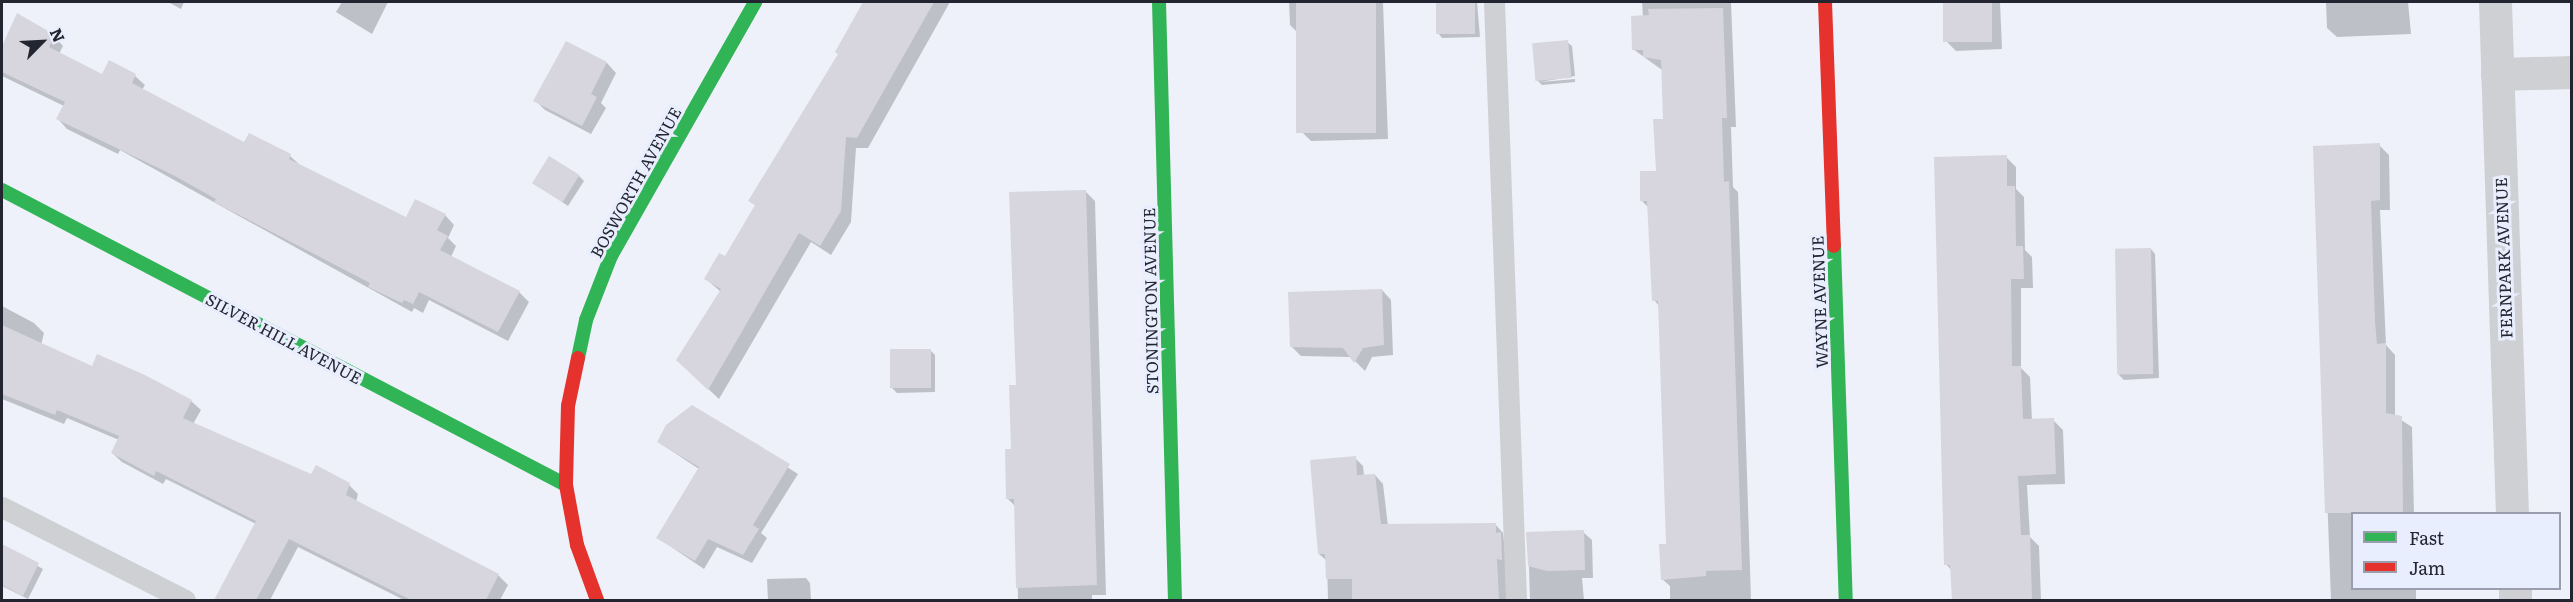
<!DOCTYPE html>
<html>
<head>
<meta charset="utf-8">
<style>
	body { margin:0 }
	#map { position:relative; width:2573px; height:602px; overflow:hidden; background:#eef1f9; font-family:Literata,serif }
	div>[style] { position:absolute }
	.shadow>* { inset:0; background:#0003 }
	.building>* { inset:0; background:#d7d6df; transform-origin:0 0 }
	.lane>* { height:21px; margin:-10.5px; padding:0 10.5px; transform-origin:10.5px; border-radius:10.5px; background:#cfd0d3 }
	.street>* { height:33px; margin:-16.5px; padding:0 16.5px; transform-origin:16.5px; border-radius:16.5px; background:#cfd0d3 }
	.fast>* { height:14px; margin:-7px; padding:0 7px; transform-origin:7px; border-radius:7px; background:#30b455 }
	.jam>* { height:14px; margin:-7px; padding:0 7px; transform-origin:7px; border-radius:7px; background:#e5322d }
	span { translate:-50% -50%; white-space:nowrap; text-align:center; line-height:1.15; -webkit-text-stroke:6px #e9eefe; paint-order:stroke }
	.street-label { font-size:16px; color:#232630 }
	.frame { position:absolute; inset:0; border:3px solid #232630; pointer-events:none }
	.legend { position:absolute; left:2351px; top:512px; width:210px; height:78px; box-sizing:border-box; background:#e9eefe; border:2px solid #9a9eac; margin:0; padding:8px 10px; list-style:none; font-size:18px; color:#232630 }
	.legend li { display:flex; align-items:center; gap:12px; height:30px }
	.legend b { width:30px; border:2px solid #9a9eac }
	.north { position:absolute; left:12px; top:12px; width:60px; height:60px; -webkit-text-stroke:4px #e9eefe; paint-order:stroke; rotate:66deg; font-size:16px; font-weight:700; line-height:24px; text-align:center; color:#232630 }
	.north::after { content:''; display:block; margin:auto; width:21px; height:27px; background:#232630; clip-path:polygon(50% 0,100% 100%,50% 72%,0 100%) }
</style>
</head>
<body>
<div id="map">
	<div class="shadow">
		<i style="clip-path:polygon(168px 2px,184px 2px,181px 9px)"></i>
		<i style="clip-path:polygon(342px 2px,388px 2px,372px 34px,336px 12px)"></i>
		<i style="clip-path:polygon(865px 2px,950px 2px,868px 148px,856px 148px,851px 222px,831px 255px,811px 242px,719px 399px,689px 371px,721px 292px,706px 279px,726px 258px,756px 206px,750px 201px,839px 55px,836px 52px)"></i>
		<i style="clip-path:polygon(1289px 2px,1383px 2px,1388px 139px,1311px 141px,1302px 132px,1299px 34px,1290px 25px)"></i>
		<i style="clip-path:polygon(1437px 2px,1477px 2px,1480px 37px,1442px 38px,1438px 33px)"></i>
		<i style="clip-path:polygon(1642px 2px,1731px 2px,1736px 127px,1731px 127px,1733px 187px,1738px 192px,1751px 600px,1670px 600px,1670px 586px,1662px 579px,1668px 545px,1660px 307px,1654px 300px,1649px 208px,1642px 201px,1658px 172px,1665px 121px,1662px 70px,1633px 49px,1643px 17px)"></i>
		<i style="clip-path:polygon(1945px 2px,2000px 2px,2002px 49px,1956px 51px,1946px 41px)"></i>
		<i style="clip-path:polygon(2326px 2px,2408px 2px,2411px 34px,2337px 37px,2327px 28px)"></i>
		<i style="clip-path:polygon(18px 15px,54px 36px,63px 46px,59px 54px,103px 76px,135px 76px,145px 85px,142px 90px,245px 144px,290px 156px,300px 165px,407px 219px,445px 215px,454px 225px,448px 238px,456px 246px,451px 257px,519px 292px,529px 302px,508px 341px,429px 300px,423px 313px,414px 308px,412px 312px,120px 150px,118px 154px,67px 129px,58px 119px,64px 106px,2px 76px,2px 50px)"></i>
		<i style="clip-path:polygon(1567px 42px,1572px 46px,1575px 76px,1540px 82px,1575px 79px,1575px 82px,1542px 85px,1537px 80px)"></i>
		<i style="clip-path:polygon(567px 43px,607px 63px,616px 73px,601px 103px,606px 108px,591px 134px,545px 110px,535px 100px)"></i>
		<i style="clip-path:polygon(2379px 145px,2389px 155px,2390px 210px,2380px 210px,2386px 345px,2395px 355px,2395px 416px,2412px 427px,2414px 514px,2352px 514px,2352px 588px,2416px 588px,2416px 600px,2331px 600px,2314px 148px)"></i>
		<i style="clip-path:polygon(2006px 157px,2016px 167px,2016px 189px,2024px 197px,2025px 250px,2032px 257px,2033px 288px,2021px 288px,2021px 368px,2030px 377px,2032px 421px,2053px 420px,2063px 430px,2065px 484px,2027px 485px,2030px 537px,2039px 546px,2041px 600px,1953px 600px,1952px 571px,1946px 564px)"></i>
		<i style="clip-path:polygon(579px 176px,584px 181px,568px 206px,534px 183px)"></i>
		<i style="clip-path:polygon(1085px 191px,1095px 201px,1106px 595px,1092px 595px,1092px 600px,1018px 600px,1016px 507px,1007px 498px,1018px 386px)"></i>
		<i style="clip-path:polygon(2151px 249px,2155px 254px,2159px 378px,2124px 380px,2119px 375px)"></i>
		<i style="clip-path:polygon(1382px 290px,1391px 300px,1393px 355px,1372px 357px,1365px 371px,1351px 357px,1301px 356px,1291px 346px)"></i>
		<i style="clip-path:polygon(2px 306px,34px 323px,44px 333px,41px 345px,93px 368px,191px 401px,201px 410px,193px 424px,311px 476px,349px 485px,358px 494px,356px 502px,498px 575px,508px 585px,500px 600px,404px 600px,298px 547px,270px 600px,216px 600px,256px 524px,166px 479px,163px 484px,122px 462px,112px 453px,119px 440px,67px 418px,64px 424px,2px 399px)"></i>
		<i style="clip-path:polygon(930px 350px,935px 355px,935px 392px,897px 393px,892px 388px)"></i>
		<i style="clip-path:polygon(692px 407px,798px 474px,761px 533px,767px 538px,752px 563px,717px 547px,704px 569px,658px 538px,699px 469px,658px 442px)"></i>
		<i style="clip-path:polygon(1355px 458px,1363px 466px,1364px 476px,1375px 475px,1383px 484px,1388px 526px,1495px 524px,1503px 533px,1511px 600px,1464px 600px,1462px 571px,1394px 585px,1395px 600px,1328px 600px,1327px 561px,1319px 554px)"></i>
		<i style="clip-path:polygon(1583px 532px,1592px 540px,1593px 578px,1582px 578px,1584px 600px,1530px 600px,1528px 533px)"></i>
		<i style="clip-path:polygon(2px 546px,43px 569px,28px 599px,2px 586px)"></i>
		<i style="clip-path:polygon(806px 578px,810px 583px,811px 600px,768px 600px,767px 579px)"></i>
	</div>
	<div class="building">
		<i style="clip-path:polygon(863px 2px,934px 2px,857px 138px,846px 137px,841px 211px,820px 246px,799px 233px,708px 390px,676px 360px,721px 289px,704px 279px,719px 253px,725px 256px,755px 205px,748px 201px,838px 54px,835px 52px)"></i>
		<i style="left:1296px;top:2px;width:80px;height:131px"></i>
		<i style="left:1436px;top:2px;width:39px;height:32px"></i>
		<i style="left:1943px;top:2px;width:49px;height:40px"></i>
		<i style="clip-path:polygon(1723px 8px,1727px 118px,1722px 118px,1724px 182px,1729px 181px,1742px 570px,1706px 571px,1706px 576px,1661px 580px,1659px 544px,1666px 544px,1658px 301px,1652px 301px,1647px 201px,1640px 201px,1640px 171px,1656px 171px,1653px 119px,1663px 119px,1661px 60px,1643px 57px,1643px 50px,1632px 50px,1631px 16px,1649px 15px,1648px 9px)"></i>
		<i style="clip-path:polygon(17px 13px,55px 35px,49px 47px,102px 74px,109px 60px,136px 74px,132px 83px,244px 142px,249px 133px,291px 154px,289px 159px,406px 217px,415px 199px,446px 214px,437px 230px,448px 236px,440px 250px,520px 291px,498px 332px,419px 292px,413px 304px,404px 300px,402px 303px,368px 287px,370px 283px,214px 202px,216px 199px,173px 175px,56px 119px,65px 102px,2px 72px,2px 46px)"></i>
		<i style="left:1568px;top:40px;width:38px;height:36px;rotate:85deg"></i>
		<i style="clip-path:polygon(566px 41px,607px 62px,591px 94px,597px 97px,582px 126px,533px 101px)"></i>
		<i style="clip-path:polygon(2380px 143px,2380px 200px,2371px 201px,2375px 321px,2377px 344px,2386px 343px,2386px 413px,2402px 416px,2403px 513px,2325px 513px,2313px 146px)"></i>
		<i style="clip-path:polygon(2007px 155px,2007px 186px,2015px 186px,2016px 246px,2023px 246px,2024px 279px,2011px 279px,2012px 366px,2021px 366px,2023px 419px,2054px 418px,2056px 474px,2018px 476px,2021px 535px,2030px 535px,2032px 600px,1952px 600px,1950px 565px,1944px 565px,1934px 157px)"></i>
		<i style="left:549px;top:156px;width:36px;height:32px;rotate:32deg"></i>
		<i style="clip-path:polygon(1086px 190px,1097px 585px,1016px 588px,1014px 499px,1006px 499px,1005px 449px,1011px 449px,1009px 385px,1016px 385px,1009px 192px)"></i>
		<i style="left:2151px;top:248px;width:126px;height:36px;rotate:89deg"></i>
		<i style="clip-path:polygon(1382px 289px,1384px 345px,1363px 348px,1354px 363px,1343px 348px,1290px 347px,1288px 292px)"></i>
		<i style="clip-path:polygon(2px 325px,92px 366px,97px 354px,145px 375px,192px 400px,183px 418px,311px 474px,316px 465px,350px 483px,346px 495px,499px 574px,486px 600px,411px 600px,289px 539px,256px 600px,214px 600px,256px 521px,156px 471px,154px 476px,111px 453px,119px 436px,57px 410px,55px 415px,2px 394px)"></i>
		<i style="left:890px;top:349px;width:41px;height:39px"></i>
		<i style="clip-path:polygon(692px 405px,790px 464px,753px 525px,759px 529px,743px 555px,708px 539px,695px 561px,656px 538px,699px 467px,657px 442px,666px 425px)"></i>
		<i style="clip-path:polygon(1356px 456px,1357px 475px,1375px 474px,1381px 524px,1496px 523px,1496px 533px,1501px 532px,1502px 560px,1497px 559px,1499px 600px,1352px 600px,1352px 579px,1326px 579px,1325px 554px,1318px 554px,1310px 460px)"></i>
		<i style="clip-path:polygon(1584px 530px,1585px 570px,1547px 571px,1528px 566px,1526px 532px)"></i>
		<i style="clip-path:polygon(2px 544px,39px 563px,23px 596px,2px 585px)"></i>
	</div>
	<div class="lane">
		<i style="left:1494px;top:2px;width:598px;rotate:87.89deg"></i>
		<i style="left:2px;top:507px;width:205px;rotate:26.9deg"></i>
	</div>
	<div class="street">
		<i style="left:2495px;top:2px;width:512px;rotate:88.1deg"></i>
		<i style="left:2497px;top:74px;width:75px;rotate:-1.5deg"></i>
		<i style="left:2515px;top:588px;width:12px;rotate:90deg"></i>
	</div>
	<div class="fast">
		<i style="left:1159px;top:2px;width:598px;rotate:88.47deg"></i>
		<i style="left:2px;top:190px;width:636px;rotate:27.61deg"></i>
		<i style="left:1834px;top:246px;width:354px;rotate:88.1deg"></i>
		<i style="left:578px;top:358px;width:39px;rotate:-78deg"></i>
		<i style="left:586px;top:320px;width:69px;rotate:-68.7deg"></i>
		<i style="left:611px;top:256px;width:292px;rotate:-60.4deg"></i>
	</div>
	<div class="jam">
		<i style="left:1825px;top:2px;width:244px;rotate:87.9deg"></i>
		<i style="left:578px;top:358px;width:49px;rotate:101.8deg"></i>
		<i style="left:568px;top:406px;width:79px;rotate:91.5deg"></i>
		<i style="left:566px;top:485px;width:61px;rotate:79.6deg"></i>
		<i style="left:577px;top:545px;width:59px;rotate:70deg"></i>
	</div>
	<div class="street-label">
		<span style="left:635px;top:182px;rotate:-61deg">BOSWORTH AVENUE</span>
		<span style="left:2503px;top:258px;rotate:-92deg">FERNPARK AVENUE</span>
		<span style="left:1150px;top:301px;rotate:-91deg">STONINGTON AVENUE</span>
		<span style="left:1819px;top:302px;rotate:-92deg">WAYNE AVENUE</span>
		<span style="left:284px;top:338px;rotate:28deg">SILVER HILL AVENUE</span>
	</div>
	<div class="frame"></div>
	<ul class="legend">
	<li><b style="height:8px;background:#30b455"></b>Fast</li>
	<li><b style="height:8px;background:#e5322d"></b>Jam</li>
	</ul>
	<div class="north">N</div>
</div>
</body>
</html>
